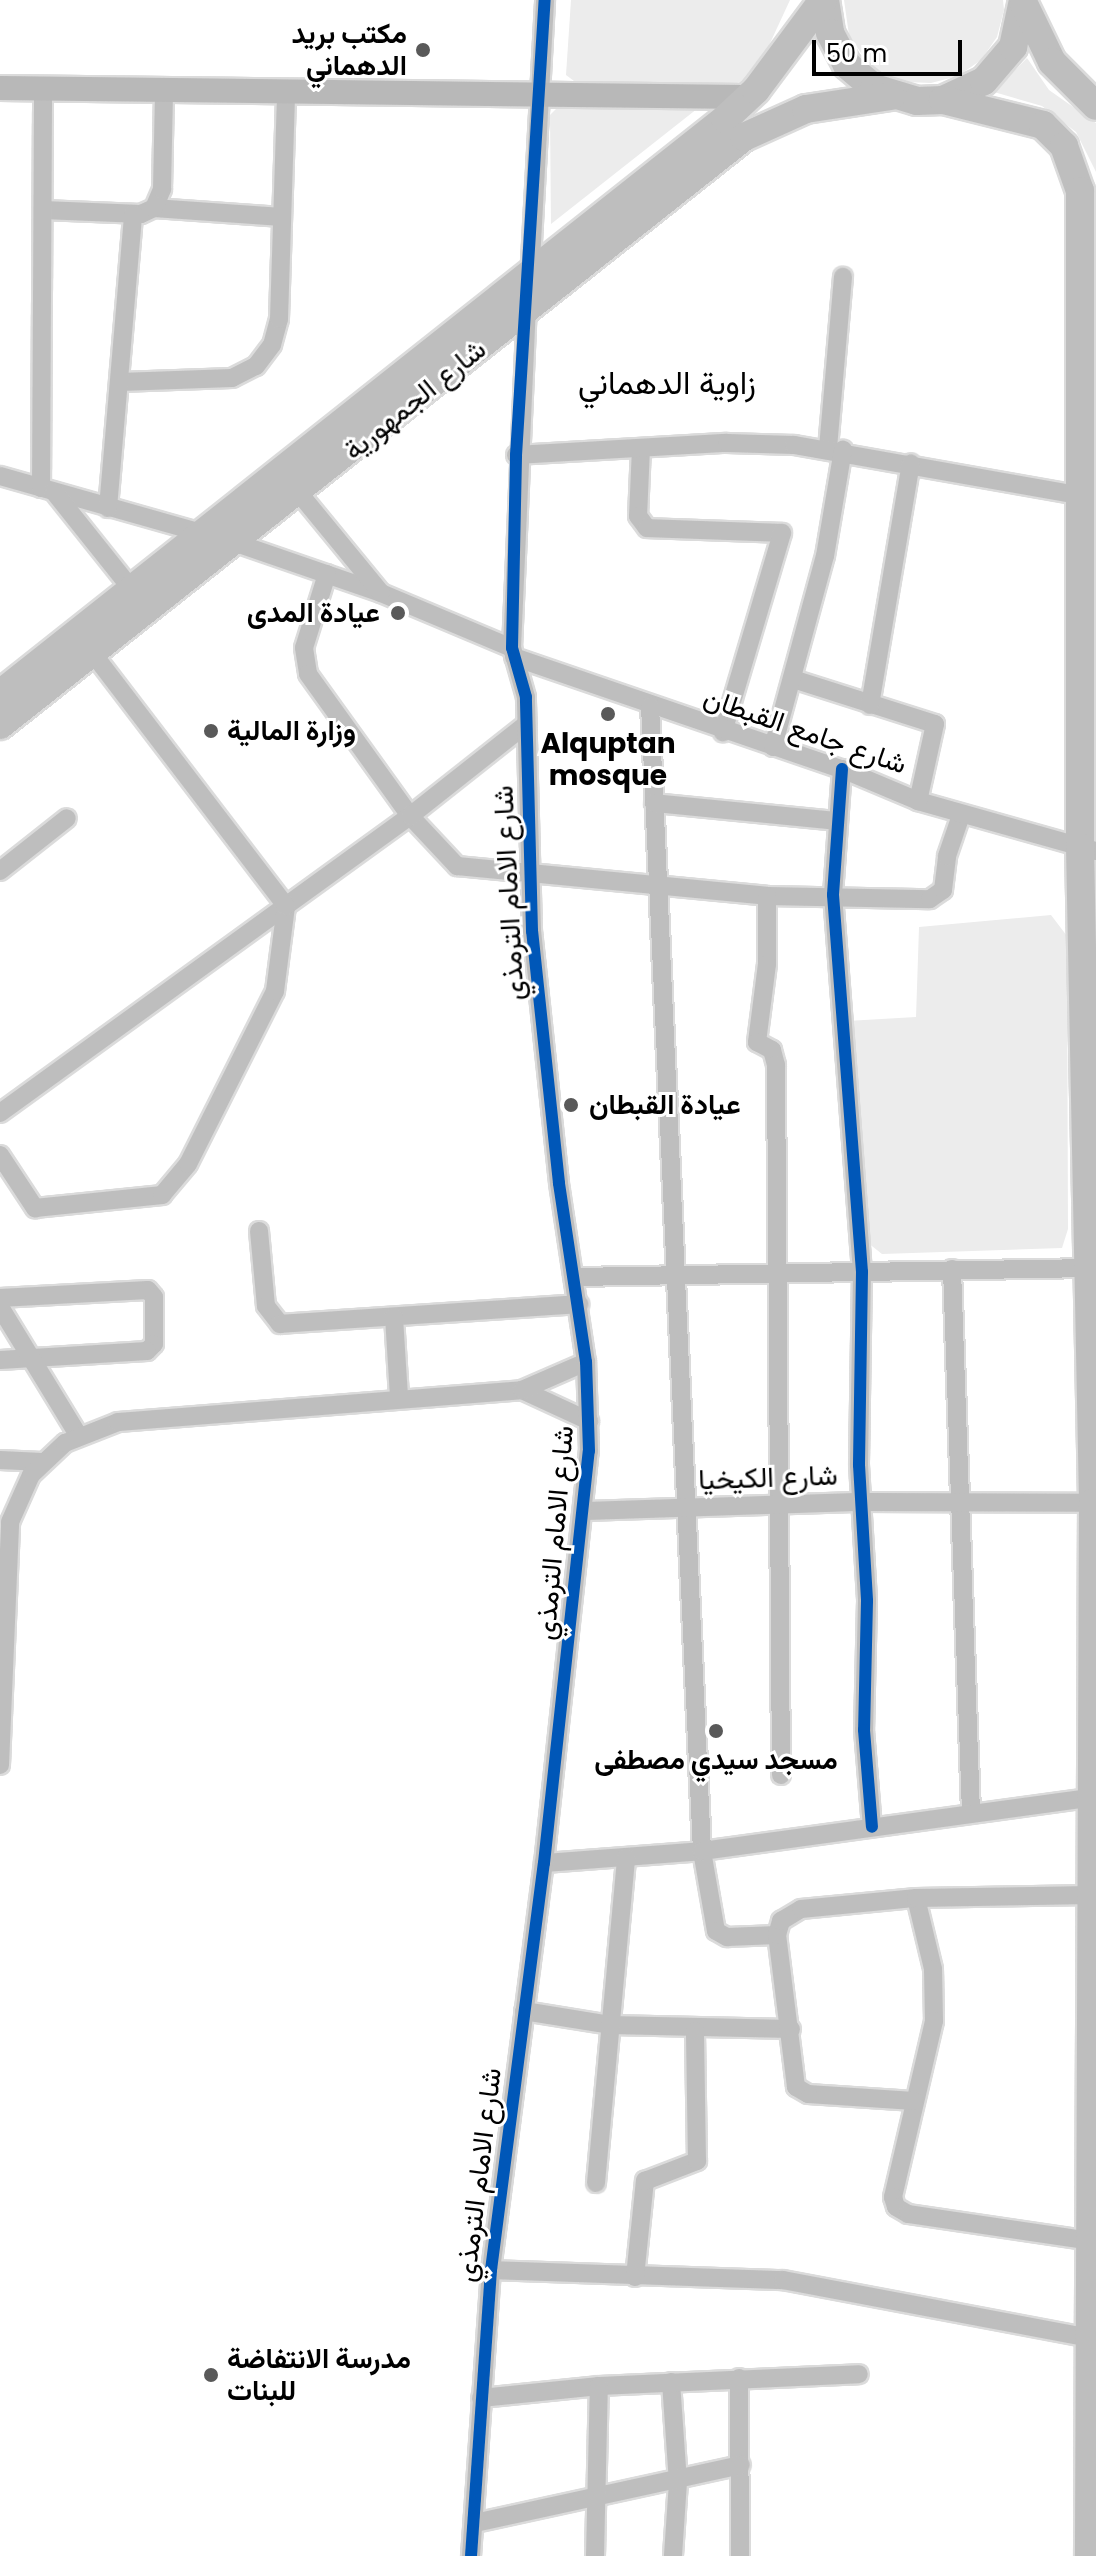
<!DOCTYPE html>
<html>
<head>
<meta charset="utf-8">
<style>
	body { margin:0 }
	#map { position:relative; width:1096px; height:2556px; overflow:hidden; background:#fff; font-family:Poppins,Vazirmatn,sans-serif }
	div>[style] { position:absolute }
	.green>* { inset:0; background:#ececec }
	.roads { filter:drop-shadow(2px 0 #dbdbdb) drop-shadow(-2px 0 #dbdbdb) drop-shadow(0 2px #dbdbdb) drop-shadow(0 -2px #dbdbdb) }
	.minor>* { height:18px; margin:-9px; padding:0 9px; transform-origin:9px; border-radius:9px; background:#bebebe }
	.secondary>* { height:24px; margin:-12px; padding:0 12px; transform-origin:12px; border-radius:12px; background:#b8b8b8 }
	.primary>* { height:28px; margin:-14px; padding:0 14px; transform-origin:14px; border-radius:14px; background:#bebebe }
	.cycleway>* { height:12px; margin:-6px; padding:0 6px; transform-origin:6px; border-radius:6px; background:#0057b8 }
	.dots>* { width:22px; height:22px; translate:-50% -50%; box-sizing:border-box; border:4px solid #fff; border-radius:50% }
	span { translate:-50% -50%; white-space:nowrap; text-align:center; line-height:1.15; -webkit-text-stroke:6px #fff; paint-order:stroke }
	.poi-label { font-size:28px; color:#000; font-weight:700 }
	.right { translate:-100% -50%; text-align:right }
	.left { translate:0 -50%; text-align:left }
	.street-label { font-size:28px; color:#000 }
	.quarter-label { font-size:32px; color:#000 }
	.scale { position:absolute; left:812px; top:40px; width:150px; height:36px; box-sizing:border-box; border:4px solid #000; border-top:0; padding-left:10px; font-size:24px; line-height:28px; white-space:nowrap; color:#000; -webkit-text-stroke:6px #fff; paint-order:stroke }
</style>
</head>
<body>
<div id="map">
	<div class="green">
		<i style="clip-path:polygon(571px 0,790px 0,759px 67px,733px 87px,578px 84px,566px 75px)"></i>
		<i style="clip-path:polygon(844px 0,1003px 0,1004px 10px,997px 37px,981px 60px,958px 76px,931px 83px,906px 82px,882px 73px,863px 56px,849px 35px)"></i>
		<i style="clip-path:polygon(1027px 58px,1049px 90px,1096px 123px,1096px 172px,1076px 132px,1042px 106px,994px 92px)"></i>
		<i style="clip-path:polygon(707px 101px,551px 224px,550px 115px,561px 104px)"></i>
		<i style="clip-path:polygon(1051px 915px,1067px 936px,1068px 1229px,1062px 1248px,882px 1254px,858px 1235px,847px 1021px,916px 1017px,919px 927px)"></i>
	</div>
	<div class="roads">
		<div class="minor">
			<i style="left:154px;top:208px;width:128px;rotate:4deg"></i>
			<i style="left:43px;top:210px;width:98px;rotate:2.3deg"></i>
			<i style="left:141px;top:214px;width:14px;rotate:-25deg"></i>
			<i style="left:154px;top:208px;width:21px;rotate:-67deg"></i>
			<i style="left:162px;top:189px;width:96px;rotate:-88.8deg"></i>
			<i style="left:530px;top:279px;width:279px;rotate:-86.9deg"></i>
			<i style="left:120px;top:382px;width:112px;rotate:-2deg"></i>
			<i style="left:232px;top:378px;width:27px;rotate:-27deg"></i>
			<i style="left:256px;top:366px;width:26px;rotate:-53deg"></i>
			<i style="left:272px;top:345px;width:27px;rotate:-75deg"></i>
			<i style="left:279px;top:319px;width:224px;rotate:-88.2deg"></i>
			<i style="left:641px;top:448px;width:68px;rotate:92.5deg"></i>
			<i style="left:638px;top:516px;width:15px;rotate:53deg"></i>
			<i style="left:647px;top:528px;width:135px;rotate:2.1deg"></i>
			<i style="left:782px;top:533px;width:208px;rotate:106.5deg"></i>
			<i style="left:828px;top:448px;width:172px;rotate:-85deg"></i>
			<i style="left:516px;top:455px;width:211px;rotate:-3.3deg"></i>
			<i style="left:727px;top:443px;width:67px;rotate:1.7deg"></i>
			<i style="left:794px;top:445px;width:289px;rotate:10deg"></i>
			<i style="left:0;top:476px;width:245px;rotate:15.8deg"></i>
			<i style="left:236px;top:543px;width:153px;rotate:19deg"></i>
			<i style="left:381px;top:593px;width:142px;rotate:22.8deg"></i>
			<i style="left:41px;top:488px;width:399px;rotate:-89.7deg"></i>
			<i style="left:54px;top:492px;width:133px;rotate:51.4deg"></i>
			<i style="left:299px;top:493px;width:129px;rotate:50.6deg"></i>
			<i style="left:108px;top:508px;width:295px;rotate:-85.1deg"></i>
			<i style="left:327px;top:574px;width:77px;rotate:107.3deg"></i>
			<i style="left:304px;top:648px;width:26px;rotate:81deg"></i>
			<i style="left:308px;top:674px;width:175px;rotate:54.3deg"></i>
			<i style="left:410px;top:816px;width:69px;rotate:46.8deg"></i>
			<i style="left:457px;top:866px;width:311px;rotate:5.5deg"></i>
			<i style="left:767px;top:896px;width:163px;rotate:1.1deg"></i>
			<i style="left:930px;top:899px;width:16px;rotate:-35deg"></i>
			<i style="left:943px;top:890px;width:34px;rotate:-83deg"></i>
			<i style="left:947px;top:856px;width:43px;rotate:-71.1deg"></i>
			<i style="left:514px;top:657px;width:347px;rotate:18.9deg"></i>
			<i style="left:842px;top:769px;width:82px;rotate:22.8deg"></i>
			<i style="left:918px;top:801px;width:185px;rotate:15.7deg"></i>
			<i style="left:793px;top:679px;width:149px;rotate:17.6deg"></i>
			<i style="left:935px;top:724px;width:79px;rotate:102.4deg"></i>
			<i style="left:870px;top:705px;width:245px;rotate:-80.4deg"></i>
			<i style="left:650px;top:706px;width:1146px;rotate:87.4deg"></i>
			<i style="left:702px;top:1851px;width:81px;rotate:80.1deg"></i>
			<i style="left:716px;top:1931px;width:13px;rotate:29deg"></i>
			<i style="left:727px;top:1937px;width:50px;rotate:-2.3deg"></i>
			<i style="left:773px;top:747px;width:198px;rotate:-74.8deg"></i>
			<i style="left:825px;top:556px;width:108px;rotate:-80.4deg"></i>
			<i style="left:842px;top:769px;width:126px;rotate:94.1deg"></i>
			<i style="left:833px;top:895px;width:378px;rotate:85.6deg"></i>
			<i style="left:862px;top:1272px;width:193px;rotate:90.9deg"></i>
			<i style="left:859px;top:1465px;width:136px;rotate:86.6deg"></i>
			<i style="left:867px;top:1601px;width:129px;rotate:91.3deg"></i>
			<i style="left:864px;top:1730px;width:97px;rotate:85.3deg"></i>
			<i style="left:654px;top:803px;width:184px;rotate:5.6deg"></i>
			<i style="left:0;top:871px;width:85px;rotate:-38.3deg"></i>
			<i style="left:767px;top:896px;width:68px;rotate:90deg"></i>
			<i style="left:767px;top:964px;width:79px;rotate:97.3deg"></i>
			<i style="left:757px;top:1042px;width:17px;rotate:28deg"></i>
			<i style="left:772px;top:1050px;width:16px;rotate:75deg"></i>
			<i style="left:776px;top:1065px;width:710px;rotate:89.6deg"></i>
			<i style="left:0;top:1113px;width:506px;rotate:-35.92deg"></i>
			<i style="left:410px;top:816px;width:145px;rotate:-38.3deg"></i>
			<i style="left:0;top:1155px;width:64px;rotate:56.6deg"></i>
			<i style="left:35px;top:1208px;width:128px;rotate:-5.8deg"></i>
			<i style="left:162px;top:1195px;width:40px;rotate:-50deg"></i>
			<i style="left:188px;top:1164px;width:194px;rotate:-63.3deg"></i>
			<i style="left:275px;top:991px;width:86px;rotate:-82.6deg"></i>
			<i style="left:286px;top:906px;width:320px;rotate:-127.4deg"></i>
			<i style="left:259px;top:1231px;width:75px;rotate:84.7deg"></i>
			<i style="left:266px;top:1306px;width:23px;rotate:52deg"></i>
			<i style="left:280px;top:1324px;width:300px;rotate:-3.8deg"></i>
			<i style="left:952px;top:1269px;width:544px;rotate:88deg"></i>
			<i style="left:575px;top:1277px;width:514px;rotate:-1deg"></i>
			<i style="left:0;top:1298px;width:148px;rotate:-3.1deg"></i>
			<i style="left:148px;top:1290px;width:9px;rotate:49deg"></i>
			<i style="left:154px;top:1297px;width:47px;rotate:90deg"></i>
			<i style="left:154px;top:1344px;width:10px;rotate:135deg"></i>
			<i style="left:147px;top:1351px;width:147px;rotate:176.5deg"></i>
			<i style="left:0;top:1307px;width:150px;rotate:58.6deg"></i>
			<i style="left:394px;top:1317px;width:79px;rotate:86.4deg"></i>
			<i style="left:522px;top:1390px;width:74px;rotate:24.8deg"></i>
			<i style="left:0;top:1460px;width:42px;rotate:2.7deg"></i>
			<i style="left:586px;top:1511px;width:277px;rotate:-1.9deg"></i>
			<i style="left:863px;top:1502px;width:233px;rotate:0.2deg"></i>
			<i style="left:0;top:1765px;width:243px;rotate:-87.6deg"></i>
			<i style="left:10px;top:1522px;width:51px;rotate:-65.9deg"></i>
			<i style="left:31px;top:1475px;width:47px;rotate:-43.3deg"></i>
			<i style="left:65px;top:1443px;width:57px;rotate:-21.6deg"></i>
			<i style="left:118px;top:1422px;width:405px;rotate:-4.5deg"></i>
			<i style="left:522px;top:1390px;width:70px;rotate:-23.6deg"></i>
			<i style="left:544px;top:1863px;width:158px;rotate:-4.3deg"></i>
			<i style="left:702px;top:1851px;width:393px;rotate:-7.8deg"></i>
			<i style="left:916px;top:1898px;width:73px;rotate:76.5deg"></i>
			<i style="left:933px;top:1969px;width:52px;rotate:88.9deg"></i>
			<i style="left:934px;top:2021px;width:181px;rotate:103.1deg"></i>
			<i style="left:893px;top:2197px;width:10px;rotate:73deg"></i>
			<i style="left:896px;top:2207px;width:14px;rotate:30deg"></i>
			<i style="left:908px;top:2214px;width:184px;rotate:8.4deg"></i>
			<i style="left:524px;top:2011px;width:87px;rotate:9.2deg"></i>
			<i style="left:610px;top:2025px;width:181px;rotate:1.3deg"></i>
			<i style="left:914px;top:2101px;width:106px;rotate:-176.2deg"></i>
			<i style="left:808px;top:2094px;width:14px;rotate:-150deg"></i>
			<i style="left:796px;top:2087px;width:153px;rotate:-97.1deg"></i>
			<i style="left:777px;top:1935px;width:15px;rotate:-74deg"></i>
			<i style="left:781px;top:1921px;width:23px;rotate:-31deg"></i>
			<i style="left:801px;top:1909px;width:116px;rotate:-5.5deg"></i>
			<i style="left:916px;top:1898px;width:175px;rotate:-1deg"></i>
			<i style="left:596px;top:2183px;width:327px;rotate:-84.7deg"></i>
			<i style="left:491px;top:2270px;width:292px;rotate:2deg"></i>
			<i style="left:783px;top:2280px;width:319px;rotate:10.7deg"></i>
			<i style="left:635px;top:2277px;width:97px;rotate:-84.1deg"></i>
			<i style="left:645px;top:2181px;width:56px;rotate:-21deg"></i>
			<i style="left:697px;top:2161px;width:130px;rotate:-90.9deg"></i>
			<i style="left:739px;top:2378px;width:178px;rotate:89.7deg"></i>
			<i style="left:671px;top:2382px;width:100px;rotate:86deg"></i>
			<i style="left:678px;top:2482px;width:74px;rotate:93.9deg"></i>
			<i style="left:481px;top:2398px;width:119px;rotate:-5.8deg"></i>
			<i style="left:599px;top:2386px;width:260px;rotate:-2.6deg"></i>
			<i style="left:475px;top:2523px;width:272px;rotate:-12.3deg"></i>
			<i style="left:471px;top:2556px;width:287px;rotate:-86deg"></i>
			<i style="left:491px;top:2270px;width:410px;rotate:-82.6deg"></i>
			<i style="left:544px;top:1863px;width:414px;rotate:-83.8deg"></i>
			<i style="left:589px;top:1451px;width:89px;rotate:-91.9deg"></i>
			<i style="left:586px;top:1362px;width:181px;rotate:-98.6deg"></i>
			<i style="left:559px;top:1183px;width:253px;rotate:-96.1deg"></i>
			<i style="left:532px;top:931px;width:234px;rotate:-91.5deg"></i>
			<i style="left:526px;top:697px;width:51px;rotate:-105.9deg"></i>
			<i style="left:512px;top:648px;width:344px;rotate:-87.5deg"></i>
			<i style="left:595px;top:2556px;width:170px;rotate:-88.7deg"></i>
		</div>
		<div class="secondary">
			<i style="left:0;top:88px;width:750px;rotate:0.69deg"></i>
		</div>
		<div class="primary">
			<i style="left:825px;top:0;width:33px;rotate:81deg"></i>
			<i style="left:830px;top:33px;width:36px;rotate:62deg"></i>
			<i style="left:847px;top:65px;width:35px;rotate:40deg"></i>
			<i style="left:874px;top:88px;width:45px;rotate:16.8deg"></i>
			<i style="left:917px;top:101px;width:26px;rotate:-2deg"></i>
			<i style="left:943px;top:100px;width:45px;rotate:-24.9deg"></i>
			<i style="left:984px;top:81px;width:45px;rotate:-49.5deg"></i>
			<i style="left:1013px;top:47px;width:48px;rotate:-78deg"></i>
			<i style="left:1024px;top:4px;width:64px;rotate:64.2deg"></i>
			<i style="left:1052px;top:62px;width:62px;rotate:45deg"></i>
			<i style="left:943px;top:100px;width:103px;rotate:14deg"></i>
			<i style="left:1043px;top:125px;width:30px;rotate:45deg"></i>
			<i style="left:1064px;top:146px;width:48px;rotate:70.4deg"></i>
			<i style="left:1080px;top:191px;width:656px;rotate:90deg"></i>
			<i style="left:1080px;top:847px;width:656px;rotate:88.86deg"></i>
			<i style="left:1093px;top:1503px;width:1053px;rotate:90.22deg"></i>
			<i style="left:0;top:694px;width:925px;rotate:-38.42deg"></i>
			<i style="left:725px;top:119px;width:42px;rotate:-43.1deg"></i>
			<i style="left:756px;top:90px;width:112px;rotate:-53.3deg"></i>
			<i style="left:0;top:725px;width:948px;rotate:-38.32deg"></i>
			<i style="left:744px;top:137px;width:68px;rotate:-24.3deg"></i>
			<i style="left:806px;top:109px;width:86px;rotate:-8.7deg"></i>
		</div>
	</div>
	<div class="cycleway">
		<i style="left:842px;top:769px;width:126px;rotate:94.1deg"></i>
		<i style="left:833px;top:895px;width:378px;rotate:85.6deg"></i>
		<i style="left:862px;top:1272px;width:193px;rotate:90.9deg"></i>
		<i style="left:859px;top:1465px;width:136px;rotate:86.6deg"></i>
		<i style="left:867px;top:1601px;width:129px;rotate:91.3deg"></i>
		<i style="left:864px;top:1730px;width:97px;rotate:85.3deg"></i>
		<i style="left:471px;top:2556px;width:287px;rotate:-86deg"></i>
		<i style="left:491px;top:2270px;width:410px;rotate:-82.6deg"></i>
		<i style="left:544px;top:1863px;width:414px;rotate:-83.8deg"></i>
		<i style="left:589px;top:1451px;width:89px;rotate:-91.9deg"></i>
		<i style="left:586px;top:1362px;width:181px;rotate:-98.6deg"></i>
		<i style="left:559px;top:1183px;width:253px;rotate:-96.1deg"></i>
		<i style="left:532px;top:931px;width:234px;rotate:-91.5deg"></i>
		<i style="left:526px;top:697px;width:51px;rotate:-105.9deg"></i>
		<i style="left:512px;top:648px;width:193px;rotate:-88.8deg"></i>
		<i style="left:516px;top:455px;width:456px;rotate:-86.4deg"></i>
	</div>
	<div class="dots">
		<i style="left:423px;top:50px;background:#595959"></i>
		<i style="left:398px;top:613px;background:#595959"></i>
		<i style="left:608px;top:714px;background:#595959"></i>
		<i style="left:211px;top:731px;background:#595959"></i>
		<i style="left:571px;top:1105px;background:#595959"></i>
		<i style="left:716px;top:1731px;background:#595959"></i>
		<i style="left:211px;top:2375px;background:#595959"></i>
	</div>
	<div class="poi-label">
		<span class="right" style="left:407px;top:50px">مكتب بريد<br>الدهماني</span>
		<span class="right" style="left:380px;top:613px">عيادة المدى</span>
		<span class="left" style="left:227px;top:731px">وزارة المالية</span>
		<span style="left:608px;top:760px">Alquptan<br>mosque</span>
		<span class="left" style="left:589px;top:1105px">عيادة القبطان</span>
		<span style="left:716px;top:1760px">مسجد سيدي مصطفى</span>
		<span class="left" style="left:227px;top:2375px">مدرسة الانتفاضة<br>للبنات</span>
	</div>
	<div class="street-label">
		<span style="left:415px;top:400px;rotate:-39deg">شارع الجمهورية</span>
		<span style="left:805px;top:731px;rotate:19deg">شارع جامع القبطان</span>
		<span style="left:509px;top:893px;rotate:-93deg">شارع الامام الترمذي</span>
		<span style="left:768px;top:1478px;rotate:-2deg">شارع الكيخيا</span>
		<span style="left:555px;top:1533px;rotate:-85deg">شارع الامام الترمذي</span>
		<span style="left:479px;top:2175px;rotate:-83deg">شارع الامام الترمذي</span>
	</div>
	<div class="quarter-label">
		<span style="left:667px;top:383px">زاوية الدهماني</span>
	</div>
	<div class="scale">50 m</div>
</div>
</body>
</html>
